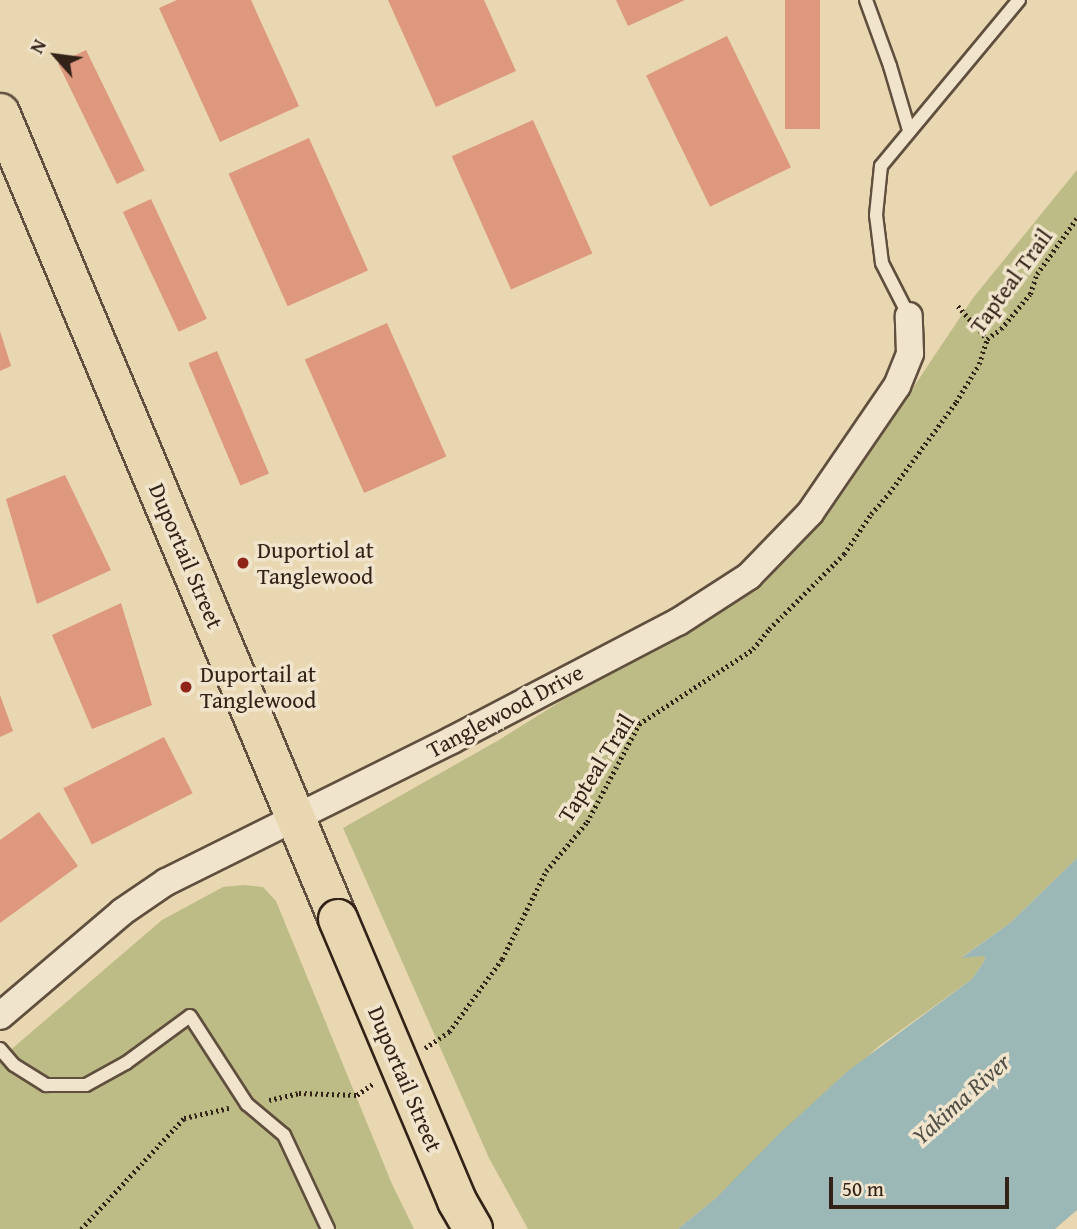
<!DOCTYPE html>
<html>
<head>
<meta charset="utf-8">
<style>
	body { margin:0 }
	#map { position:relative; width:1077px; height:1229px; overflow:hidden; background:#e8d7b1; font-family:"Gentium Book Plus",serif }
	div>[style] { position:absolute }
	.green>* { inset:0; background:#bebc86 }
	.water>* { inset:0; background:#9bb7b6 }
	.building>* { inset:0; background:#dd987e; transform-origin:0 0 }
	.path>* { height:4.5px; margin-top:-2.25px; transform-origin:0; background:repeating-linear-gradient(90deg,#322217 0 2px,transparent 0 5.5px) }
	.roads { filter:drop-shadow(2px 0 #604f3e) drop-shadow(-2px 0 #604f3e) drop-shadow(0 2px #604f3e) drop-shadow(0 -2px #604f3e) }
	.service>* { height:12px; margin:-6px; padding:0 6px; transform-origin:6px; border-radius:6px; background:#f0e5cc }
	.minor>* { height:26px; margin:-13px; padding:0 13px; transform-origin:13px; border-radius:13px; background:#f0e5cc }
	.primary>* { height:38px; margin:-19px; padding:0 19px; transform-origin:19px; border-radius:19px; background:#e8d7b1 }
	.bridges { filter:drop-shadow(2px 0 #322217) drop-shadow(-2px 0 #322217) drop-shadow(0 2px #322217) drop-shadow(0 -2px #322217) }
	.primary-bridge>* { height:38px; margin:-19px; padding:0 19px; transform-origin:19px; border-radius:19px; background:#e8d7b1 }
	.dots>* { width:19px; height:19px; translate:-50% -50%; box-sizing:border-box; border:4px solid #f0e5cc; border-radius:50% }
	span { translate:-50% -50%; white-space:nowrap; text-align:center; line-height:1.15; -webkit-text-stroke:7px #f0e5cc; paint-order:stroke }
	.street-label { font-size:23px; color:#322217 }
	.poi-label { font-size:23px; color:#322217 }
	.left { translate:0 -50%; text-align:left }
	.water-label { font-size:24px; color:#524f47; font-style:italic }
	.north { position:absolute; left:21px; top:21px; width:70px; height:70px; -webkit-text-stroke:5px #f0e5cc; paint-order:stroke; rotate:298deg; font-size:19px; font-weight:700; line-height:28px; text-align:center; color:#322217 }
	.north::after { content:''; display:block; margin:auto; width:24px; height:32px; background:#322217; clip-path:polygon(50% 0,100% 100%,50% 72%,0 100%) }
	.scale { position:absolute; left:829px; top:1177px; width:180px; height:32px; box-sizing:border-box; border:4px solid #322217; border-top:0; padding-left:9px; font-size:21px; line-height:24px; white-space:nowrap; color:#322217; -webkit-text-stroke:5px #f0e5cc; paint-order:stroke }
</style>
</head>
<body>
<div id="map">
	<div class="green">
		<i style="clip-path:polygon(1077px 170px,1077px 858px,1010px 923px,962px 957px,984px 955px,985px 960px,972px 979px,879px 1046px,716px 1198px,678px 1229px,528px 1229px,489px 1158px,343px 828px,499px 740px,622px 663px,764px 584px,844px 491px,973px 298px)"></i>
		<i style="clip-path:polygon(244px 885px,263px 887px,276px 901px,392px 1184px,414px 1229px,0 1229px,0 1059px,162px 920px,223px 887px)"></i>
	</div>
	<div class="water">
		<i style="clip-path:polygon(1077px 858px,1077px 1210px,1055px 1229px,678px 1229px,716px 1198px,783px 1130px,848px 1071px,972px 979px,985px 960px,984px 956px,961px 958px,1010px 923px)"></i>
	</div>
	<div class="building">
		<i style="clip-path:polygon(177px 0,251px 0,299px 106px,220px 142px,159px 8px)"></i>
		<i style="clip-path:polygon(388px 0,484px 0,516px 71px,436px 107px)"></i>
		<i style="clip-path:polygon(616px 0,685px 0,628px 26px)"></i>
		<i style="left:785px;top:0;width:35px;height:129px"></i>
		<i style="left:727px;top:36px;width:146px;height:90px;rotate:64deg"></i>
		<i style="left:86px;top:50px;width:134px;height:31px;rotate:64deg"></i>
		<i style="left:533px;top:120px;width:146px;height:89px;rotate:66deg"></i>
		<i style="left:309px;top:138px;width:145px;height:88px;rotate:66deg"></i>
		<i style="left:151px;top:199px;width:132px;height:31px;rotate:65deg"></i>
		<i style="left:387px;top:323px;width:146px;height:90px;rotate:66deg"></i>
		<i style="clip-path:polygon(0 331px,11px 366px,0 371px)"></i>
		<i style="left:217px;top:351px;width:133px;height:31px;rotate:67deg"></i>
		<i style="clip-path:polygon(65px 475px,111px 570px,37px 604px,6px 499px)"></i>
		<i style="clip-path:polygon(121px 603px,152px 705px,92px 729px,52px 635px)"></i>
		<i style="clip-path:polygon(0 695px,13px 731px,0 737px)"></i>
		<i style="left:164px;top:737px;width:63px;height:113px;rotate:63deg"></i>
		<i style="clip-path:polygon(39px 812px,78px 866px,0 923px,0 840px)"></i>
	</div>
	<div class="path">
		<i style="left:958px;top:306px;width:44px;rotate:48.7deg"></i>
		<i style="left:425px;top:1048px;width:29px;rotate:-34deg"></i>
		<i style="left:449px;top:1032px;width:90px;rotate:-54deg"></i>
		<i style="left:502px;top:959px;width:98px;rotate:-63.4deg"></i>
		<i style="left:546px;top:871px;width:64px;rotate:-50.1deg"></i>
		<i style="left:587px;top:822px;width:111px;rotate:-62deg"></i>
		<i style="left:639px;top:724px;width:136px;rotate:-33.3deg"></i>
		<i style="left:753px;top:649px;width:26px;rotate:-51deg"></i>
		<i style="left:769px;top:629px;width:106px;rotate:-45deg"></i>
		<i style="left:844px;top:554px;width:48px;rotate:-56deg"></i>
		<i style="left:871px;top:514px;width:28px;rotate:-49deg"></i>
		<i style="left:889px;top:493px;width:113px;rotate:-53.6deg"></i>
		<i style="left:956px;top:402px;width:44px;rotate:-58.8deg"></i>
		<i style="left:979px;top:364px;width:26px;rotate:-72deg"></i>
		<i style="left:987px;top:339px;width:17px;rotate:-36deg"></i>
		<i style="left:1001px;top:329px;width:45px;rotate:-50.4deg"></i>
		<i style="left:1030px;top:294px;width:21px;rotate:-71deg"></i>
		<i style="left:1037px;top:274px;width:69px;rotate:-54.5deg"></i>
		<i style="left:269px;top:1100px;width:31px;rotate:-13deg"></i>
		<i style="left:299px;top:1093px;width:58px;rotate:2deg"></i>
		<i style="left:357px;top:1095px;width:21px;rotate:-35deg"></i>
		<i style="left:81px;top:1229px;width:151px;rotate:-47.1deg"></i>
		<i style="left:184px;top:1118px;width:46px;rotate:-12.5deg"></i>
	</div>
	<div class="roads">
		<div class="service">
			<i style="left:866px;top:0;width:70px;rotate:70deg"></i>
			<i style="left:890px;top:66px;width:67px;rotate:73.5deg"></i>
			<i style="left:909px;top:316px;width:59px;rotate:-117deg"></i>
			<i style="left:882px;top:263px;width:48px;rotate:-97.1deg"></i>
			<i style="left:876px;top:215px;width:49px;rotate:-84.2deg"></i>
			<i style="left:881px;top:166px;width:216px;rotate:-50.3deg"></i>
			<i style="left:0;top:1049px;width:21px;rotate:49deg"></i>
			<i style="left:14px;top:1065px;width:38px;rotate:32deg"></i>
			<i style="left:46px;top:1085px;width:40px"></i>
			<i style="left:86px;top:1085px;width:46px;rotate:-28.8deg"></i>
			<i style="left:126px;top:1063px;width:79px;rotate:-36.3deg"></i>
			<i style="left:190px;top:1016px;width:105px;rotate:57.1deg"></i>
			<i style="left:247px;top:1104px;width:48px;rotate:40deg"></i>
			<i style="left:284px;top:1135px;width:104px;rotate:64.9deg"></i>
		</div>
		<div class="minor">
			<i style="left:0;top:1016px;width:160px;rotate:-40.4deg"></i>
			<i style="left:122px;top:912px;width:53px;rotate:-34.3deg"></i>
			<i style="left:166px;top:882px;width:319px;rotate:-26.4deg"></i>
			<i style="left:452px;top:740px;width:255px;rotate:-27.6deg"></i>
			<i style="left:678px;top:622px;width:85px;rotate:-32.9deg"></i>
			<i style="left:749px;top:576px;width:88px;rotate:-45.9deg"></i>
			<i style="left:810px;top:513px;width:154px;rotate:-55.6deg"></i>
			<i style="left:897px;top:386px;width:35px;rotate:-68deg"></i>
			<i style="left:910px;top:353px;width:37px;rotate:-92deg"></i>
		</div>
		<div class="primary">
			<i style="left:0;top:113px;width:874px;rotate:67.25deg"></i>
		</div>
	</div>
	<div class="bridges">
		<div class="primary-bridge">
			<i style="left:338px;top:919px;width:306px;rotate:67.1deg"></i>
			<i style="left:457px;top:1201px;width:32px;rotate:60deg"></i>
		</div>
	</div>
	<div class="dots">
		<i style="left:243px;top:563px;background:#8f2418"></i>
		<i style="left:186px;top:687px;background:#8f2418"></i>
	</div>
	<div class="street-label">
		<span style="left:1011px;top:281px;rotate:-54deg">Tapteal Trail</span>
		<span style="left:186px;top:556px;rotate:67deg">Duportail Street</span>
		<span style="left:505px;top:711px;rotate:-28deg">Tanglewood Drive</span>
		<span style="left:596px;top:768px;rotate:-58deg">Tapteal Trail</span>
		<span style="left:405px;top:1079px;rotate:67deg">Duportail Street</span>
	</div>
	<div class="poi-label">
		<span class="left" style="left:257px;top:563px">Duportiol at<br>Tanglewood</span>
		<span class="left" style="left:200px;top:687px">Duportail at<br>Tanglewood</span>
	</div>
	<div class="water-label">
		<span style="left:961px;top:1099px;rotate:-42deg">Yakima River</span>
	</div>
	<div class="north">N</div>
	<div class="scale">50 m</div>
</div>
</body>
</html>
